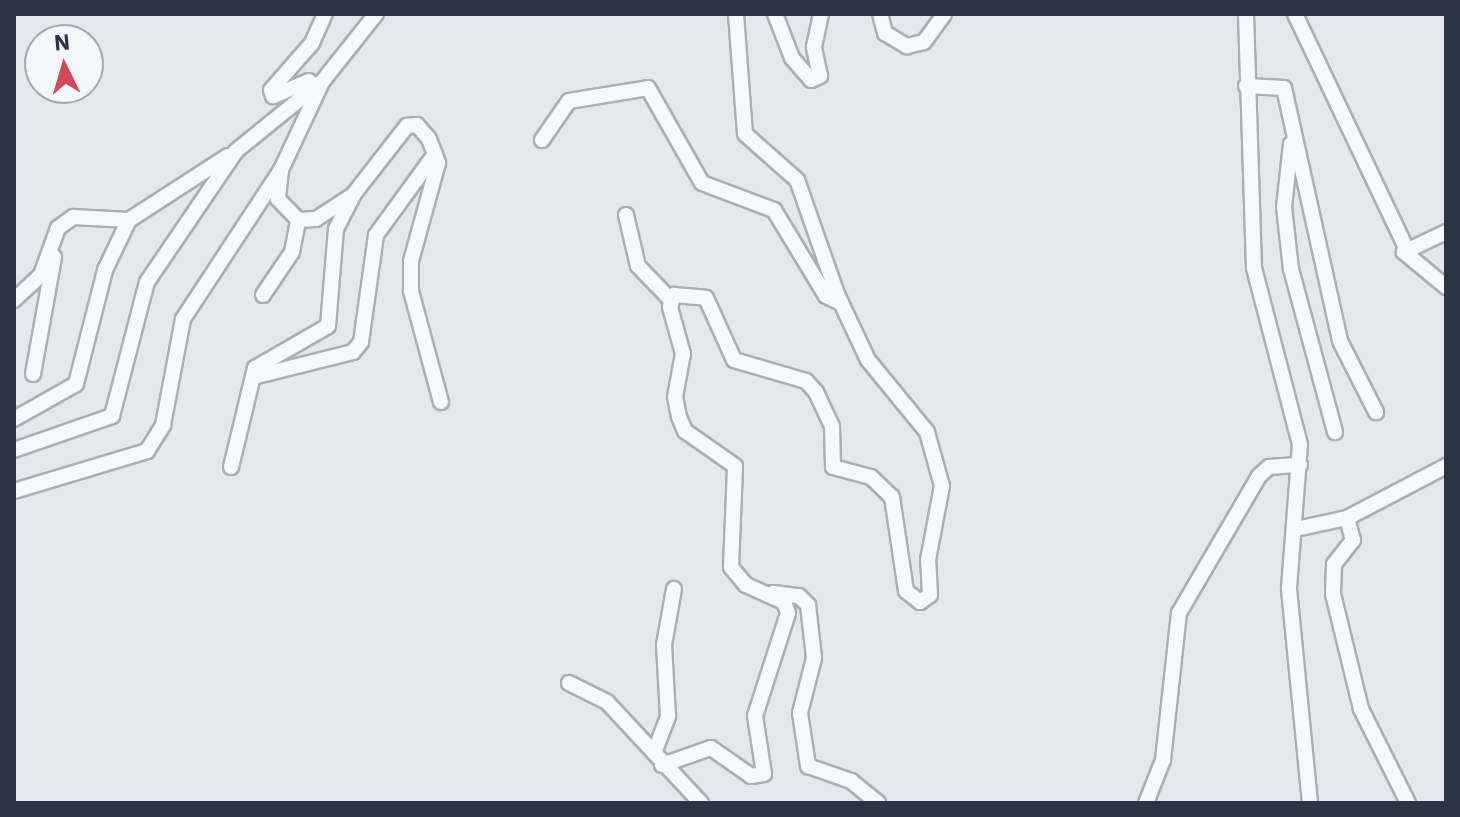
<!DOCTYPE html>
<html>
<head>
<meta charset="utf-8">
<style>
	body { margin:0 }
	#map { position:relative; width:1460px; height:817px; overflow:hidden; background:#e4e7ec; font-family:"IBM Plex Sans",sans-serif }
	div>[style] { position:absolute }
	.roads { filter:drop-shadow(2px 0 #a9aeb7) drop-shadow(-2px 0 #a9aeb7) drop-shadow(0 2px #a9aeb7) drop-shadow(0 -2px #a9aeb7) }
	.minor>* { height:14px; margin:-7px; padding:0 7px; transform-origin:7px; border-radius:7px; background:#f7f8fa }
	span { translate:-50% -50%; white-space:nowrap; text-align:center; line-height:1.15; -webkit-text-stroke:8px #f4f6f9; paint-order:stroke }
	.frame { position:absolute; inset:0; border:16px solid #2b3445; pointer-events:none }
	.north { position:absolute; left:24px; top:24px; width:80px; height:80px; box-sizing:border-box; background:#f4f6f9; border:2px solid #a4a8b1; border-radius:50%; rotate:355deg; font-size:22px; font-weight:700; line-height:32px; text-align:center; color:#2b3445 }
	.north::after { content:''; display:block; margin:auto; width:28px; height:36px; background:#d1495b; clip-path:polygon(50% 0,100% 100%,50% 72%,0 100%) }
</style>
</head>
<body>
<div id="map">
	<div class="roads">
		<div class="minor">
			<i style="left:376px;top:14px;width:87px;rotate:128.5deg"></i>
			<i style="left:322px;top:82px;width:97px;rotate:115deg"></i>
			<i style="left:281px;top:170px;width:29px;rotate:96deg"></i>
			<i style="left:278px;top:199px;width:29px;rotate:46deg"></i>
			<i style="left:298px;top:220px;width:18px;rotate:-3deg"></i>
			<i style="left:316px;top:219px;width:44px;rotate:-33deg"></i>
			<i style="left:353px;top:195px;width:88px;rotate:-52deg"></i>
			<i style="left:407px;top:126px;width:10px;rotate:-6deg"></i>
			<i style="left:417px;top:125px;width:18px;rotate:49deg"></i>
			<i style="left:429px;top:139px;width:26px;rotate:69deg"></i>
			<i style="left:438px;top:163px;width:102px;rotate:105.4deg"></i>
			<i style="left:411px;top:261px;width:30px;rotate:90deg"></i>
			<i style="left:411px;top:291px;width:115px;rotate:74.9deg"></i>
			<i style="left:775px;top:14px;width:47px;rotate:68.9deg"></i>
			<i style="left:792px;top:58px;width:29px;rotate:49deg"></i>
			<i style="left:811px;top:80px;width:10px;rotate:-24deg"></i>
			<i style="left:820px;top:76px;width:30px;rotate:-102deg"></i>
			<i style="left:814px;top:47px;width:34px;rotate:-78deg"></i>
			<i style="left:880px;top:14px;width:20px;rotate:75deg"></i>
			<i style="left:885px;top:33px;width:26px;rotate:31deg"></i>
			<i style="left:907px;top:46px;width:17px;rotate:-13deg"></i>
			<i style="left:924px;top:42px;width:34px;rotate:-54deg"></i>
			<i style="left:1246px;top:14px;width:254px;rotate:88.2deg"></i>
			<i style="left:1254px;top:268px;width:183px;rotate:75.4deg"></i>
			<i style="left:1300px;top:445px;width:144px;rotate:94.4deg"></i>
			<i style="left:1289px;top:589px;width:215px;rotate:84.4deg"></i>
			<i style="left:1295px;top:14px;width:259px;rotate:64.6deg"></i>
			<i style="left:309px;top:81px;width:39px;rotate:157deg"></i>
			<i style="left:273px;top:96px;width:6px;rotate:-108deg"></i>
			<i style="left:271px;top:90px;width:62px;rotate:-48.9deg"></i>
			<i style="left:312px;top:43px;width:32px;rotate:-66deg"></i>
			<i style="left:1246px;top:86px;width:38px;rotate:3deg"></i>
			<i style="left:1284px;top:88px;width:259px;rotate:77.5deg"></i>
			<i style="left:1340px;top:341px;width:80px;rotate:63.1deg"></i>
			<i style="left:542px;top:140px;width:47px;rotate:-55.3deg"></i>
			<i style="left:569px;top:101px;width:80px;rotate:-9.3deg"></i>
			<i style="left:648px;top:88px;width:109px;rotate:60.4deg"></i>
			<i style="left:702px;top:183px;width:77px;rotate:20.6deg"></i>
			<i style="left:774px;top:210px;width:100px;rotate:58.8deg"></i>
			<i style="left:826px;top:296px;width:17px;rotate:25deg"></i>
			<i style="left:1291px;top:144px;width:63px;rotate:96.3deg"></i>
			<i style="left:1284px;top:207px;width:62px;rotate:83.6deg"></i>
			<i style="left:1291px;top:269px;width:169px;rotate:74.9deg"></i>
			<i style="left:626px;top:215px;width:52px;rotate:76.8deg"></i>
			<i style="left:638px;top:266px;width:46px;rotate:45.9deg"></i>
			<i style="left:1446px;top:232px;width:47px;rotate:154.5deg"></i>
			<i style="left:1404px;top:252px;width:55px;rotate:39.8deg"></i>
			<i style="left:263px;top:295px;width:52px;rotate:-56deg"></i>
			<i style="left:292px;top:252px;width:33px;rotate:-79deg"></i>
			<i style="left:14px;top:300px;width:37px;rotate:-43deg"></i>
			<i style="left:41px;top:275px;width:50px;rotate:-70.1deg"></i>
			<i style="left:58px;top:228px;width:19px;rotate:-36deg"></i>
			<i style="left:73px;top:217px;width:56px;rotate:3.1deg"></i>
			<i style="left:33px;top:374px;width:119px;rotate:-79.8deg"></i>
			<i style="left:253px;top:377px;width:103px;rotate:-14deg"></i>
			<i style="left:353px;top:352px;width:13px;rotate:-51deg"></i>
			<i style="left:361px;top:342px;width:108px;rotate:-82deg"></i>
			<i style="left:376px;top:235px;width:100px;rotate:-53.9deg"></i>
			<i style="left:14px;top:419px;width:71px;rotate:-29.4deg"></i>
			<i style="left:76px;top:384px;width:118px;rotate:-75.7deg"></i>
			<i style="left:105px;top:270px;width:55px;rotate:-64.4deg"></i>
			<i style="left:129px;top:220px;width:118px;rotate:-32.9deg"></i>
			<i style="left:14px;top:450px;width:104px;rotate:-19.1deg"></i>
			<i style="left:112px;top:416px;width:138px;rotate:-75.4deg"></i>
			<i style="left:147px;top:282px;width:158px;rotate:-55.8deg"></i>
			<i style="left:236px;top:151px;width:109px;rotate:-39.1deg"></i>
			<i style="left:231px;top:467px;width:102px;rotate:-76.4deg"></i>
			<i style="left:255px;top:368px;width:84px;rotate:-29.9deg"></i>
			<i style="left:328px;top:326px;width:97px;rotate:-85.3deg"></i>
			<i style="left:336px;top:229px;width:38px;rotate:-63deg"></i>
			<i style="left:14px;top:491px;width:139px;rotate:-16.7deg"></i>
			<i style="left:147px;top:451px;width:31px;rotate:-58deg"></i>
			<i style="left:163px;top:425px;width:108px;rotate:-79.3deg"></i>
			<i style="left:183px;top:319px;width:178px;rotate:-56.7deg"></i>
			<i style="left:1347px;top:518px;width:23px;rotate:75deg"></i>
			<i style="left:1353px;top:540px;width:31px;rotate:128deg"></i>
			<i style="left:1334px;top:564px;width:30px;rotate:92deg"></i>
			<i style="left:1333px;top:594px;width:118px;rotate:76.3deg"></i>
			<i style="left:1361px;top:709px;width:105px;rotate:63.4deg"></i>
			<i style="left:1296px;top:529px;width:52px;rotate:-12.2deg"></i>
			<i style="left:1347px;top:518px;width:112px;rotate:-27.7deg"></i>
			<i style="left:773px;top:593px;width:26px;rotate:7deg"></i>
			<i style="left:799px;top:596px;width:13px;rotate:45deg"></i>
			<i style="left:808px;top:605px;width:53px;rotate:83.5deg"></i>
			<i style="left:814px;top:658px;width:57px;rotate:104.3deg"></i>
			<i style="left:800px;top:713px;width:54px;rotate:81.4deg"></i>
			<i style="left:808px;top:766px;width:46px;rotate:19.2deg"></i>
			<i style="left:851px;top:781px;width:35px;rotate:39deg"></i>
			<i style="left:569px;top:683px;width:42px;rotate:26.6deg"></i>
			<i style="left:607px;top:702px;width:138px;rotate:47.1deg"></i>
			<i style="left:654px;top:753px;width:40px;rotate:-69deg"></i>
			<i style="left:668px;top:716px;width:71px;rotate:-93.2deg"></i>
			<i style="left:664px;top:645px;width:57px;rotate:-79.9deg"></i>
			<i style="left:662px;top:765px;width:52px;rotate:-19.1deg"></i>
			<i style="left:711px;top:748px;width:49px;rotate:35deg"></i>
			<i style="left:751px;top:776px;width:13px;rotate:-9deg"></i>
			<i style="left:764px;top:774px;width:59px;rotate:-98.8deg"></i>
			<i style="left:755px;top:716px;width:108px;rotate:-72.2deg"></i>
			<i style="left:788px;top:613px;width:12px;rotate:-110deg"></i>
			<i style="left:784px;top:602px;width:42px;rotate:-155.9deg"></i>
			<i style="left:746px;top:585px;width:23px;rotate:-130deg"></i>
			<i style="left:731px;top:567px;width:101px;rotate:-87.7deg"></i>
			<i style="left:735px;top:466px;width:61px;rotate:-145deg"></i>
			<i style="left:685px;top:431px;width:15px;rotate:-113deg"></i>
			<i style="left:679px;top:417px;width:20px;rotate:-101deg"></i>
			<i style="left:675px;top:397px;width:44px;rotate:-79.5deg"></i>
			<i style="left:683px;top:354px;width:49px;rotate:-105.5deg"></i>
			<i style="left:670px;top:307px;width:13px;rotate:-72deg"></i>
			<i style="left:674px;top:295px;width:32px;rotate:5deg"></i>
			<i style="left:706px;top:298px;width:68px;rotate:65.7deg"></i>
			<i style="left:734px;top:360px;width:75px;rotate:16.3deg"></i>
			<i style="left:806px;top:381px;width:15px;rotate:48deg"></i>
			<i style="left:816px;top:392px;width:38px;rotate:65deg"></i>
			<i style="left:832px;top:426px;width:41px;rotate:88.6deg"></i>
			<i style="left:833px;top:467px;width:39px;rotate:15deg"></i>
			<i style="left:871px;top:477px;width:29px;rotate:44deg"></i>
			<i style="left:892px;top:497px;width:95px;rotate:81.5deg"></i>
			<i style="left:906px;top:591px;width:18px;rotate:38deg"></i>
			<i style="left:920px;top:602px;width:12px;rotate:-35deg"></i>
			<i style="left:930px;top:595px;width:35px;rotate:-93deg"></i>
			<i style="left:928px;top:560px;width:75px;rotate:-79.3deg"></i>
			<i style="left:942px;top:486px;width:56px;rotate:-105.5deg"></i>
			<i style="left:927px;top:432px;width:93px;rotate:-129.3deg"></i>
			<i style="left:868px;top:360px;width:73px;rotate:-115.2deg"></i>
			<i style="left:837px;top:294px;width:121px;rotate:-109.3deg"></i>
			<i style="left:797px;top:180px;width:69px;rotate:-138.5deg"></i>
			<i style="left:745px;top:134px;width:120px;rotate:-94.3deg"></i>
			<i style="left:1146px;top:803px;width:46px;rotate:-68.4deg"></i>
			<i style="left:1163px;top:760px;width:148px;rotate:-83.8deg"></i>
			<i style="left:1179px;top:613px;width:159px;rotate:-59.7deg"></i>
			<i style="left:1259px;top:476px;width:13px;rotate:-42deg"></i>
			<i style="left:1269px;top:467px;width:31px;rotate:-4deg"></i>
		</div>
	</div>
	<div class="frame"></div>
	<div class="north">N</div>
</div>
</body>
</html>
